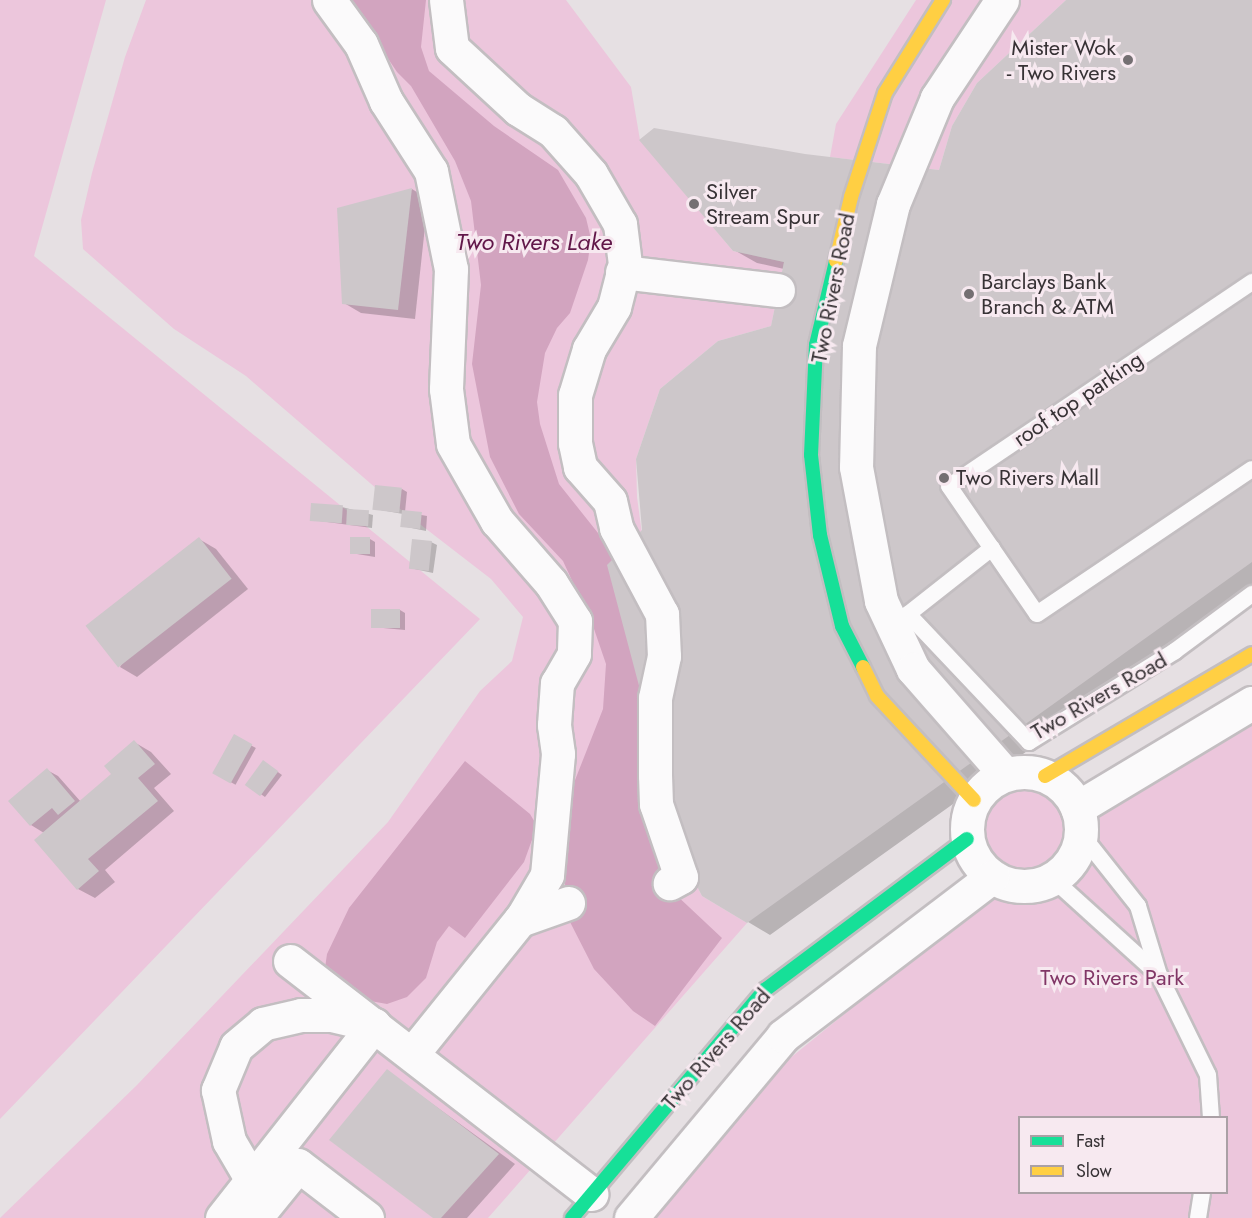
<!DOCTYPE html>
<html>
<head>
<meta charset="utf-8">
<style>
	body { margin:0 }
	#map { position:relative; width:1252px; height:1218px; overflow:hidden; background:#e6e0e3; font-family:Jost,sans-serif }
	div>[style] { position:absolute }
	.green>* { inset:0; background:#ecc6dc }
	.water>* { inset:0; background:#d2a4bf }
	.shadow>* { inset:0; background:#0003; transform-origin:0 0 }
	.building>* { inset:0; background:#cdc7ca; transform-origin:0 0 }
	.roads { filter:drop-shadow(2px 0 #c3bec1) drop-shadow(-2px 0 #c3bec1) drop-shadow(0 2px #c3bec1) drop-shadow(0 -2px #c3bec1) }
	.lane>* { height:16px; margin:-8px; padding:0 8px; transform-origin:8px; border-radius:8px; background:#fbfafb }
	.street>* { height:33px; margin:-16.5px; padding:0 16.5px; transform-origin:16.5px; border-radius:16.5px; background:#fbfafb }
	.street>.ring { margin:-16.5px; padding:0; box-sizing:content-box; background:none; border:33px solid #fbfafb; border-radius:50% }
	.fast>* { height:14px; margin:-7px; padding:0 7px; transform-origin:7px; border-radius:7px; background:#16e098 }
	.slow>* { height:14px; margin:-7px; padding:0 7px; transform-origin:7px; border-radius:7px; background:#ffcf43 }
	.dots>* { width:16px; height:16px; translate:-50% -50%; box-sizing:border-box; border:3px solid #f7e9f0; border-radius:50% }
	span { translate:-50% -50%; white-space:nowrap; text-align:center; line-height:1.15; -webkit-text-stroke:6px #f7e9f0; paint-order:stroke }
	.poi-label { font-size:22px; color:#373235 }
	.right { translate:-100% -50%; text-align:right }
	.left { translate:0 -50%; text-align:left }
	.street-label { font-size:22px; color:#373235 }
	.park-label { font-size:22px; color:#813666 }
	.water-label { font-size:24px; color:#611749; font-style:italic }
	.legend { position:absolute; left:1018px; top:1116px; width:210px; height:78px; box-sizing:border-box; background:#f7e9f0; border:2px solid #aaa0a5; margin:0; padding:8px 10px; list-style:none; font-size:18px; color:#373235 }
	.legend li { display:flex; align-items:center; gap:12px; height:30px }
	.legend b { width:30px; border:2px solid #aaa0a5 }
</style>
</head>
<body>
<div id="map">
	<div class="green">
		<i style="clip-path:polygon(0 0,106px 0,34px 256px,480px 619px,0 1119px)"></i>
		<i style="clip-path:polygon(146px 0,566px 0,631px 87px,640px 140px,733px 251px,784px 262px,771px 326px,718px 341px,660px 389px,636px 459px,637px 497px,687px 867px,702px 896px,747px 923px,488px 1218px,0 1218px,137px 1085px,388px 822px,480px 691px,512px 661px,523px 617px,491px 579px,399px 508px,246px 376px,174px 329px,83px 249px,81px 220px,92px 173px,125px 57px)"></i>
		<i style="clip-path:polygon(916px 0,1066px 0,977px 83px,952px 126px,939px 170px,830px 157px,836px 124px)"></i>
		<i style="clip-path:polygon(evenodd,1252px 695px,1252px 1218px,617px 1218px,703px 1129px,1014px 876px,987px 860px,976px 838px,978px 813px,992px 792px,1015px 782px,1039px 784px,1065px 805px,1072px 830px,1160px 758px,1252px 695px,1020px 1118px,1226px 1118px,1226px 1192px,1020px 1192px,1020px 1118px)"></i>
	</div>
	<div class="water">
		<i style="clip-path:polygon(349px 0,426px 0,421px 47px,429px 71px,494px 126px,558px 170px,586px 218px,591px 239px,588px 260px,570px 313px,557px 328px,545px 353px,537px 402px,540px 424px,559px 484px,633px 577px,673px 892px,722px 938px,655px 1026px,633px 1011px,594px 969px,569px 920px,565px 884px,566px 803px,603px 709px,606px 664px,593px 626px,563px 561px,519px 514px,490px 457px,472px 364px,481px 285px,471px 201px,455px 161px,411px 86px,397px 72px)"></i>
		<i style="clip-path:polygon(465px 761px,530px 814px,537px 826px,524px 862px,465px 938px,449px 926px,437px 942px,426px 978px,407px 997px,387px 1004px,359px 999px,325px 968px,327px 954px,349px 908px)"></i>
	</div>
	<div class="shadow">
		<i style="clip-path:polygon(1068px 0,1252px 0,1252px 590px,770px 935px,703px 895px,646px 704px,644px 531px,773px 327px,784px 269px,757px 263px,734px 250px,805px 155px,940px 171px)"></i>
		<i style="clip-path:polygon(412px 189px,428px 199px,415px 319px,361px 313px,344px 303px)"></i>
		<i style="clip-path:polygon(402px 489px,407px 492px,405px 512px,427px 516px,426px 531px,402px 526px,403px 514px,375px 509px)"></i>
		<i style="clip-path:polygon(342px 507px,373px 515px,372px 528px,312px 520px)"></i>
		<i style="clip-path:polygon(199px 539px,216px 549px,248px 589px,137px 677px,120px 667px)"></i>
		<i style="clip-path:polygon(370px 539px,375px 542px,375px 557px,351px 553px)"></i>
		<i style="clip-path:polygon(431px 542px,437px 545px,433px 573px,410px 568px)"></i>
		<i style="clip-path:polygon(400px 610px,405px 613px,405px 630px,372px 627px)"></i>
		<i style="left:234px;top:736px;width:25px;height:42px;rotate:29deg"></i>
		<i style="clip-path:polygon(134px 742px,151px 752px,171px 774px,154px 788px,174px 811px,105px 870px,115px 882px,95px 898px,78px 889px,44px 833px,31px 825px,47px 770px,58px 776px,81px 802px,113px 775px)"></i>
		<i style="clip-path:polygon(268px 765px,282px 775px,265px 797px,246px 784px)"></i>
		<i style="clip-path:polygon(387px 1071px,515px 1164px,467px 1218px,436px 1218px)"></i>
	</div>
	<div class="building">
		<i style="clip-path:polygon(1066px 0,1252px 0,1252px 562px,747px 923px,702px 896px,687px 867px,607px 565px,642px 530px,636px 459px,660px 389px,718px 341px,771px 326px,784px 262px,733px 251px,639px 140px,654px 128px,805px 154px,939px 170px,952px 126px,977px 83px)"></i>
		<i style="clip-path:polygon(412px 188px,398px 310px,342px 304px,337px 208px)"></i>
		<i style="left:375px;top:485px;width:27px;height:25px;rotate:6deg"></i>
		<i style="left:311px;top:503px;width:32px;height:18px;rotate:4deg"></i>
		<i style="left:347px;top:509px;width:22px;height:16px;rotate:3deg"></i>
		<i style="left:402px;top:510px;width:20px;height:17px;rotate:6deg"></i>
		<i style="left:199px;top:537px;width:53px;height:144px;rotate:52deg"></i>
		<i style="left:350px;top:537px;width:20px;height:17px"></i>
		<i style="left:412px;top:539px;width:20px;height:30px;rotate:6deg"></i>
		<i style="left:371px;top:609px;width:29px;height:19px"></i>
		<i style="left:234px;top:734px;width:21px;height:45px;rotate:29deg"></i>
		<i style="clip-path:polygon(134px 740px,155px 764px,138px 778px,158px 801px,88px 859px,99px 871px,77px 890px,34px 840px,111px 774px,104px 766px)"></i>
		<i style="left:263px;top:760px;width:19px;height:31px;rotate:36deg"></i>
		<i style="clip-path:polygon(47px 768px,75px 801px,58px 815px,52px 808px,30px 826px,8px 801px)"></i>
		<i style="clip-path:polygon(387px 1069px,499px 1154px,441px 1218px,433px 1218px,329px 1140px)"></i>
	</div>
	<div class="roads">
		<div class="lane">
			<i style="left:1252px;top:282px;width:365px;rotate:146deg"></i>
			<i style="left:949px;top:486px;width:155px;rotate:55.5deg"></i>
			<i style="left:1037px;top:614px;width:259px;rotate:-34deg"></i>
			<i style="left:992px;top:548px;width:107px;rotate:141.8deg"></i>
			<i style="left:908px;top:614px;width:176px;rotate:46.6deg"></i>
			<i style="left:1029px;top:742px;width:172px;rotate:-31.9deg"></i>
			<i style="left:1175px;top:651px;width:96px;rotate:-36.5deg"></i>
			<i style="left:1081px;top:834px;width:92px;rotate:51.6deg"></i>
			<i style="left:1138px;top:906px;width:72px;rotate:73.1deg"></i>
			<i style="left:1159px;top:975px;width:111px;rotate:63.9deg"></i>
			<i style="left:1208px;top:1075px;width:43px;rotate:86deg"></i>
			<i style="left:1053px;top:879px;width:143px;rotate:42.2deg"></i>
			<i style="left:1198px;top:1218px;width:26px;rotate:-81deg"></i>
		</div>
		<div class="street">
			<i style="left:329px;top:0;width:54px;rotate:54deg"></i>
			<i style="left:361px;top:44px;width:62px;rotate:66.3deg"></i>
			<i style="left:386px;top:101px;width:83px;rotate:57.3deg"></i>
			<i style="left:431px;top:171px;width:100px;rotate:78.5deg"></i>
			<i style="left:451px;top:269px;width:120px;rotate:92.4deg"></i>
			<i style="left:446px;top:389px;width:55px;rotate:82.7deg"></i>
			<i style="left:453px;top:444px;width:89px;rotate:60.3deg"></i>
			<i style="left:497px;top:521px;width:82px;rotate:48.9deg"></i>
			<i style="left:551px;top:583px;width:45px;rotate:57.7deg"></i>
			<i style="left:575px;top:621px;width:33px;rotate:92deg"></i>
			<i style="left:574px;top:654px;width:34px;rotate:120deg"></i>
			<i style="left:557px;top:683px;width:42px;rotate:94.1deg"></i>
			<i style="left:554px;top:725px;width:29px;rotate:82deg"></i>
			<i style="left:558px;top:754px;width:121px;rotate:95.2deg"></i>
			<i style="left:547px;top:875px;width:48px;rotate:120.3deg"></i>
			<i style="left:523px;top:916px;width:177px;rotate:128.8deg"></i>
			<i style="left:446px;top:0;width:48px;rotate:82.9deg"></i>
			<i style="left:452px;top:48px;width:90px;rotate:42.7deg"></i>
			<i style="left:518px;top:109px;width:41px;rotate:32.2deg"></i>
			<i style="left:553px;top:131px;width:57px;rotate:48.5deg"></i>
			<i style="left:591px;top:174px;width:58px;rotate:59.9deg"></i>
			<i style="left:620px;top:224px;width:40px;rotate:82.9deg"></i>
			<i style="left:625px;top:264px;width:44px;rotate:104.3deg"></i>
			<i style="left:614px;top:307px;width:49px;rotate:120.8deg"></i>
			<i style="left:589px;top:349px;width:48px;rotate:106.9deg"></i>
			<i style="left:575px;top:395px;width:48px;rotate:90deg"></i>
			<i style="left:575px;top:443px;width:25px;rotate:78deg"></i>
			<i style="left:580px;top:467px;width:45px;rotate:48.6deg"></i>
			<i style="left:610px;top:501px;width:28px;rotate:77deg"></i>
			<i style="left:616px;top:528px;width:98px;rotate:61.9deg"></i>
			<i style="left:662px;top:614px;width:42px;rotate:87.3deg"></i>
			<i style="left:664px;top:656px;width:43px;rotate:102.1deg"></i>
			<i style="left:655px;top:698px;width:77px;rotate:90deg"></i>
			<i style="left:655px;top:775px;width:29px;rotate:88deg"></i>
			<i style="left:656px;top:804px;width:77px;rotate:71.1deg"></i>
			<i style="left:681px;top:877px;width:13px;rotate:151deg"></i>
			<i style="left:1002px;top:0;width:118px;rotate:123.6deg"></i>
			<i style="left:937px;top:98px;width:115px;rotate:112.5deg"></i>
			<i style="left:893px;top:204px;width:146px;rotate:103.5deg"></i>
			<i style="left:859px;top:346px;width:121px;rotate:91.4deg"></i>
			<i style="left:856px;top:467px;width:136px;rotate:79.4deg"></i>
			<i style="left:881px;top:601px;width:75px;rotate:64.8deg"></i>
			<i style="left:913px;top:669px;width:140px;rotate:48.8deg"></i>
			<i style="left:622px;top:272px;width:157px;rotate:6.6deg"></i>
			<i class="ring" style="left:967px;top:772px;width:81px;height:81px"></i>
			<i style="left:1077px;top:808px;width:204px;rotate:-31deg"></i>
			<i style="left:520px;top:920px;width:51px;rotate:-19.5deg"></i>
			<i style="left:290px;top:961px;width:381px;rotate:37.7deg"></i>
			<i style="left:222px;top:1218px;width:246px;rotate:-51.8deg"></i>
			<i style="left:374px;top:1025px;width:44px;rotate:-166.9deg"></i>
			<i style="left:331px;top:1015px;width:30px;rotate:180deg"></i>
			<i style="left:301px;top:1015px;width:39px;rotate:167deg"></i>
			<i style="left:263px;top:1024px;width:35px;rotate:140deg"></i>
			<i style="left:236px;top:1047px;width:47px;rotate:112.7deg"></i>
			<i style="left:218px;top:1090px;width:52px;rotate:77.8deg"></i>
			<i style="left:229px;top:1141px;width:45px;rotate:59.5deg"></i>
			<i style="left:255px;top:1218px;width:68px;rotate:-50.9deg"></i>
			<i style="left:298px;top:1165px;width:87px;rotate:37.5deg"></i>
			<i style="left:631px;top:1218px;width:237px;rotate:-50.1deg"></i>
			<i style="left:783px;top:1036px;width:263px;rotate:-37.3deg"></i>
		</div>
		<div class="fast">
			<i style="left:836px;top:261px;width:86px;rotate:103.4deg"></i>
			<i style="left:816px;top:345px;width:110px;rotate:92.6deg"></i>
			<i style="left:811px;top:455px;width:81px;rotate:83.6deg"></i>
			<i style="left:820px;top:535px;width:94px;rotate:76.4deg"></i>
			<i style="left:842px;top:626px;width:46px;rotate:62.9deg"></i>
			<i style="left:572px;top:1218px;width:299px;rotate:-49.8deg"></i>
			<i style="left:765px;top:990px;width:252px;rotate:-36.8deg"></i>
		</div>
		<div class="slow">
			<i style="left:836px;top:261px;width:66px;rotate:-76.8deg"></i>
			<i style="left:851px;top:197px;width:109px;rotate:-71.9deg"></i>
			<i style="left:885px;top:93px;width:110px;rotate:-58.1deg"></i>
			<i style="left:863px;top:667px;width:32px;rotate:64deg"></i>
			<i style="left:877px;top:696px;width:142px;rotate:47deg"></i>
			<i style="left:1045px;top:776px;width:240px;rotate:-30.5deg"></i>
		</div>
	</div>
	<div class="dots">
		<i style="left:1128px;top:60px;background:#746f72"></i>
		<i style="left:694px;top:204px;background:#746f72"></i>
		<i style="left:969px;top:294px;background:#746f72"></i>
		<i style="left:944px;top:478px;background:#746f72"></i>
	</div>
	<div class="poi-label">
		<span class="right" style="left:1116px;top:60px">Mister Wok<br>- Two Rivers</span>
		<span class="left" style="left:706px;top:204px">Silver<br>Stream Spur</span>
		<span class="left" style="left:981px;top:294px">Barclays Bank<br>Branch &amp; ATM</span>
		<span class="left" style="left:956px;top:478px">Two Rivers Mall</span>
	</div>
	<div class="street-label">
		<span style="left:833px;top:288px;rotate:-79deg">Two Rivers Road</span>
		<span style="left:1078px;top:399px;rotate:-34deg">roof top parking</span>
		<span style="left:1099px;top:696px;rotate:-30deg">Two Rivers Road</span>
		<span style="left:716px;top:1049px;rotate:-49deg">Two Rivers Road</span>
	</div>
	<div class="park-label">
		<span style="left:1112px;top:978px">Two Rivers Park</span>
	</div>
	<div class="water-label">
		<span style="left:534px;top:242px">Two Rivers Lake</span>
	</div>
	<ul class="legend">
	<li><b style="height:8px;background:#16e098"></b>Fast</li>
	<li><b style="height:8px;background:#ffcf43"></b>Slow</li>
	</ul>
</div>
</body>
</html>
